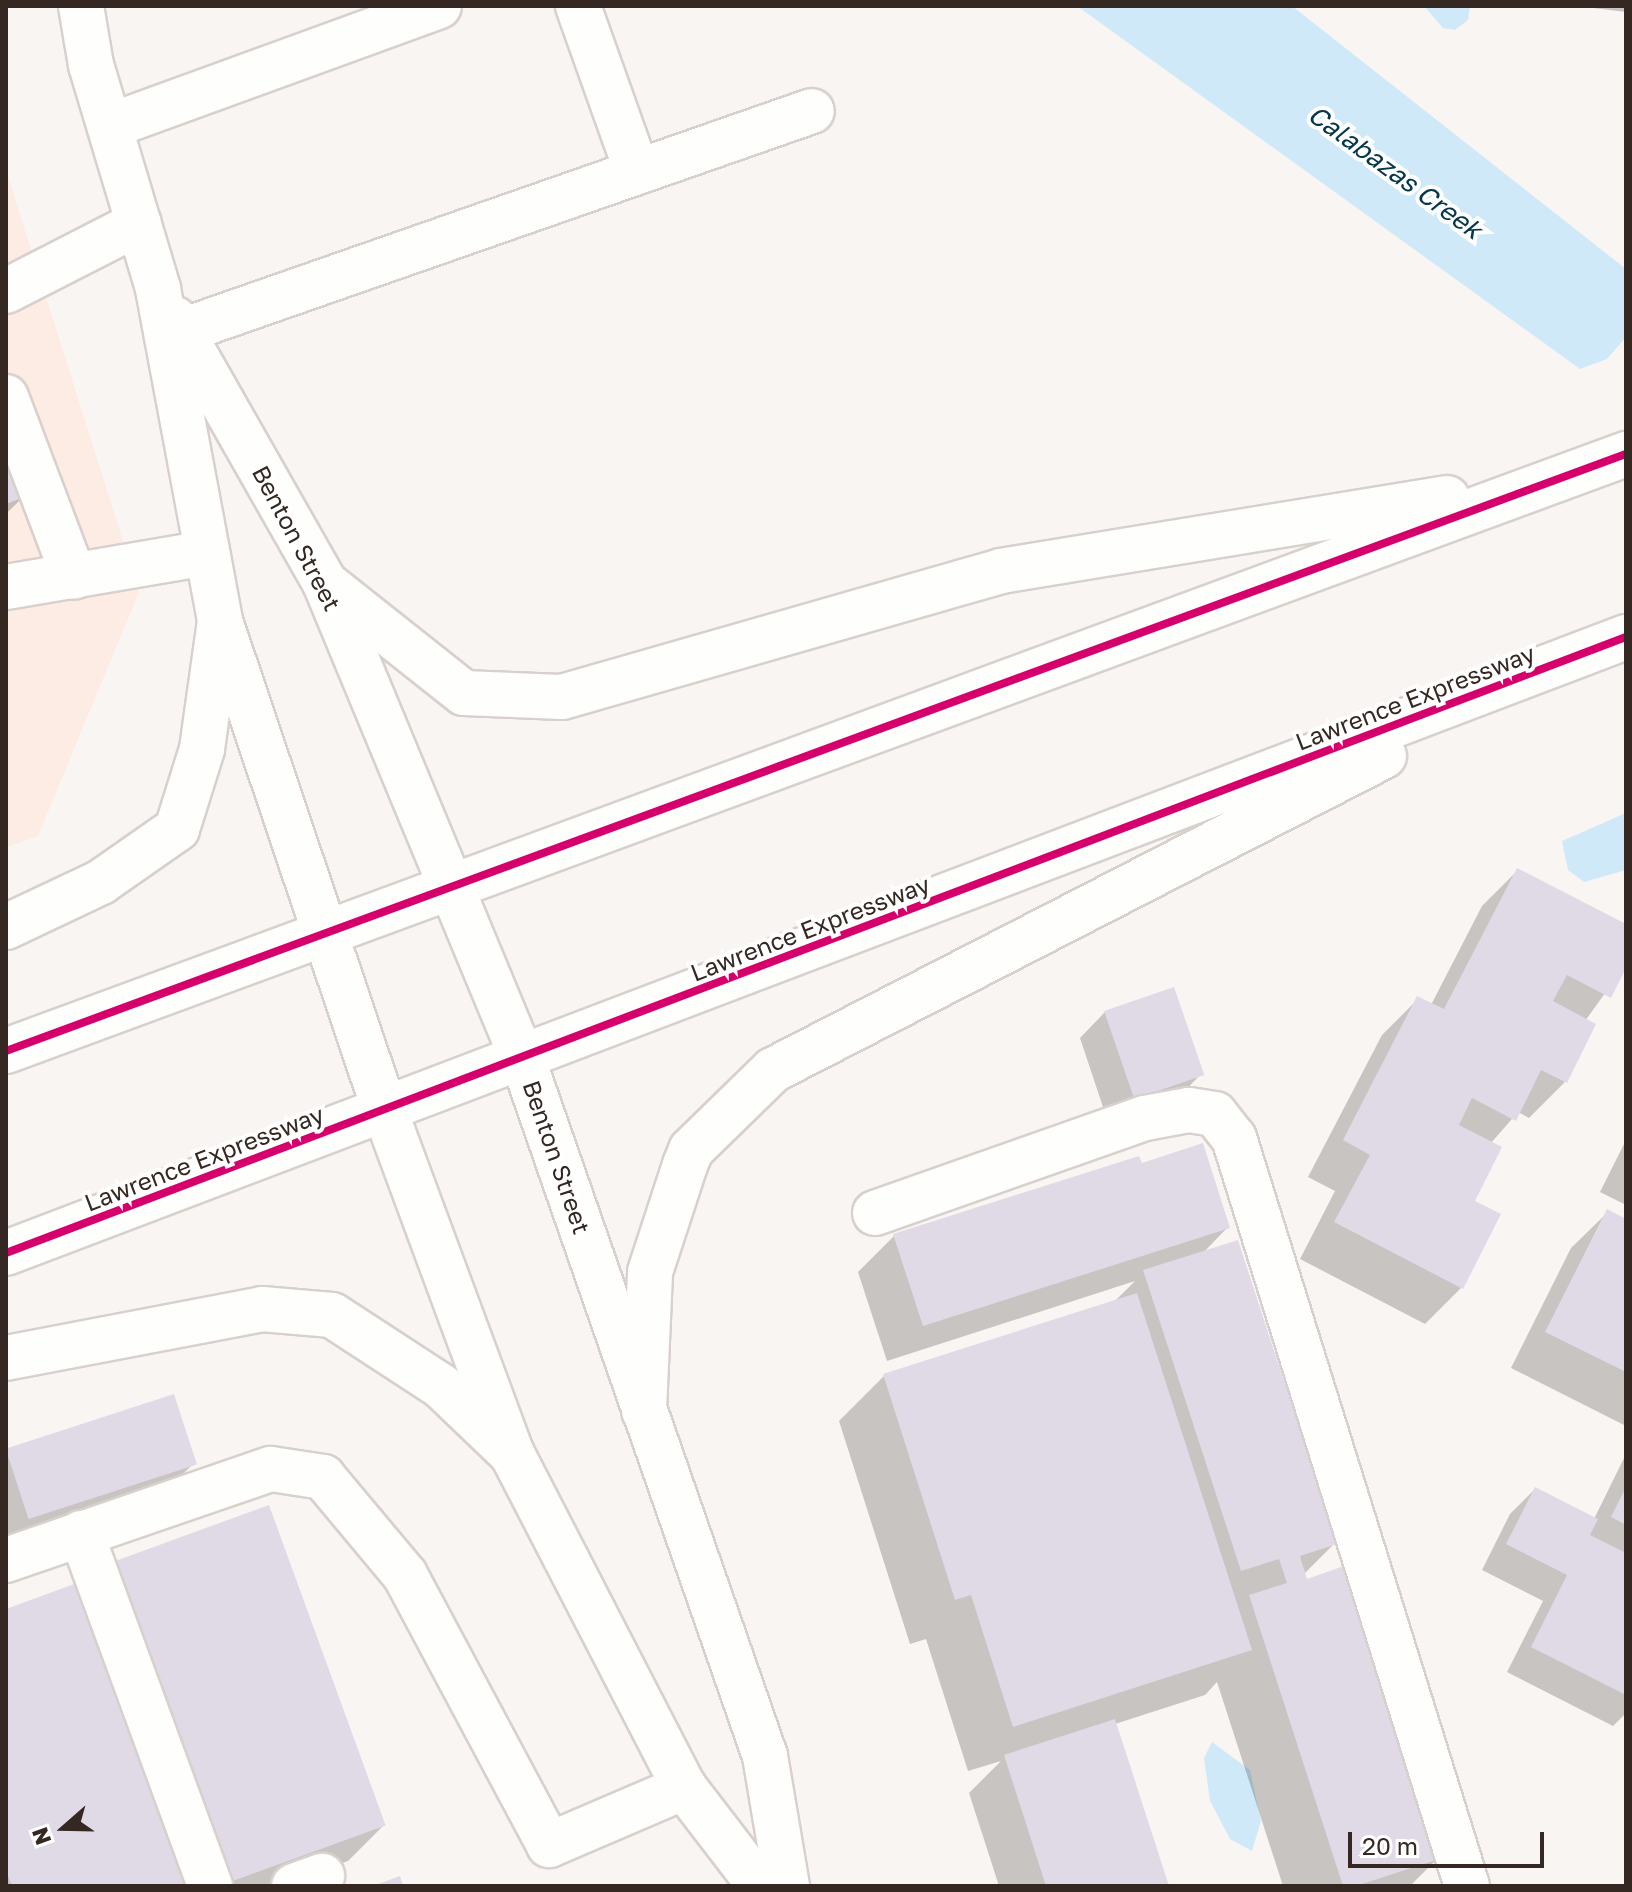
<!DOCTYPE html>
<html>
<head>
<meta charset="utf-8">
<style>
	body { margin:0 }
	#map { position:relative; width:1632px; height:1892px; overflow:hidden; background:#f9f5f3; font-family:"Golos Text",sans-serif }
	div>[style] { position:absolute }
	.built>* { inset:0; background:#fcece4 }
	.water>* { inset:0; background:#d0e9f8 }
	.shadow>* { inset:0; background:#0003 }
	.building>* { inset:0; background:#dfdae6; transform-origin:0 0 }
	.roads { filter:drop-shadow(2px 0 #d8d0cc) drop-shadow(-2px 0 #d8d0cc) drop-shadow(0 2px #d8d0cc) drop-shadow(0 -2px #d8d0cc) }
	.minor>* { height:44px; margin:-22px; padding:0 22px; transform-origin:22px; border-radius:22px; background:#fefefd }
	.major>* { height:44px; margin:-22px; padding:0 22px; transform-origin:22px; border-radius:22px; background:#fefefd }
	.highway>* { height:44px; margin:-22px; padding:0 22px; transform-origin:22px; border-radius:22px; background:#fefefd }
	.cycleway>* { height:8px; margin:-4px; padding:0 4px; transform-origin:4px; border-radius:4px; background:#d6006c }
	span { translate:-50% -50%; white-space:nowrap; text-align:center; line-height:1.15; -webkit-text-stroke:8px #fff; paint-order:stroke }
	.street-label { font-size:24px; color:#352822 }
	.water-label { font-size:26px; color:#05364b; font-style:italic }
	.frame { position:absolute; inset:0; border:8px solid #352822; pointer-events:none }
	.north { position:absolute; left:24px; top:1788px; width:80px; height:80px; -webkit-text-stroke:6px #fff; paint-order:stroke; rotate:250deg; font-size:22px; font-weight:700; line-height:32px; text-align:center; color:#352822 }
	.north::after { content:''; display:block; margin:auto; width:28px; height:36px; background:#352822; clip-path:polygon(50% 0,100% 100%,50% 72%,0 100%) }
	.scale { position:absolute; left:1348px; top:1832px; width:196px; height:36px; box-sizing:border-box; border:4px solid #352822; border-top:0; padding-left:10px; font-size:24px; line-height:28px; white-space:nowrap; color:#352822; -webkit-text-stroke:6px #fff; paint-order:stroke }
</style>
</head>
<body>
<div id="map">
	<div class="built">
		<i style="clip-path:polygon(6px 170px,139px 592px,38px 836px,6px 847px)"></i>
	</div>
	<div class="water">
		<i style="clip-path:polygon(1077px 6px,1292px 6px,1626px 269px,1626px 337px,1607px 359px,1580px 369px)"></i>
		<i style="clip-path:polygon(1424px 6px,1470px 6px,1468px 20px,1455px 30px,1443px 28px)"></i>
		<i style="clip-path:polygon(1626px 813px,1626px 870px,1584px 882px,1568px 870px,1562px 841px)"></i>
		<i style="clip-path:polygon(1212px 1742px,1250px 1770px,1261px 1821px,1252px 1851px,1230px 1839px,1210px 1801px,1204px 1758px)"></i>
	</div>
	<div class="shadow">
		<i style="clip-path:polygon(1626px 6px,1626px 12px,1585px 7px,1585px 6px)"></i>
		<i style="clip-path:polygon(6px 444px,25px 495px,6px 514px)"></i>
		<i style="clip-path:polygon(1518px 870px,1626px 926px,1626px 964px,1585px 1021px,1565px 1082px,1529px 1118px,1518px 1112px,1491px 1143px,1472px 1201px,1461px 1288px,1425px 1324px,1300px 1259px,1335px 1191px,1308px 1177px,1382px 1035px,1418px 999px,1431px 1005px,1482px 906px)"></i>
		<i style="clip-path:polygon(1105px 1012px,1201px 1074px,1176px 1100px,1108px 1122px,1080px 1038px)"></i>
		<i style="clip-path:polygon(1626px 1140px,1626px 1205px,1600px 1192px)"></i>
		<i style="clip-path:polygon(1141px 1165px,1228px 1227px,1202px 1254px,1335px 1543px,1304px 1574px,1437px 1859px,1410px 1886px,1283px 1886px,1217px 1682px,1205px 1695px,1115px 1724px,1167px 1886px,999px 1886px,969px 1793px,1001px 1761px,968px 1771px,926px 1639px,910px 1644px,839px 1421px,884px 1376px,1114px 1302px,1135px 1281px,887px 1361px,858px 1272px,894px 1236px)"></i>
		<i style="clip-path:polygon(1608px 1212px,1626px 1219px,1626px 1426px,1511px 1368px,1571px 1248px)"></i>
		<i style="clip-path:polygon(6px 1453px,194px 1463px,158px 1499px,6px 1550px)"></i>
		<i style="clip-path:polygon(1626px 1454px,1626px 1713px,1613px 1726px,1507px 1672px,1543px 1601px,1482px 1570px,1510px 1514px,1535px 1489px,1594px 1519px)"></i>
		<i style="clip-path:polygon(119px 1562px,384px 1825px,348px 1861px,279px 1886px,6px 1886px,6px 1611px,81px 1600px)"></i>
	</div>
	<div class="building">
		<i style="clip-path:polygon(6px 440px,27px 496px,6px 504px)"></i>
		<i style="clip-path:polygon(1517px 868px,1626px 924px,1626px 968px,1611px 998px,1567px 975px,1553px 1001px,1596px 1024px,1567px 1083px,1541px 1070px,1516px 1121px,1472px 1098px,1459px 1125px,1502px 1147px,1475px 1201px,1501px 1214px,1463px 1289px,1334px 1222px,1370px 1155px,1343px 1140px,1417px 996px,1444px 1009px)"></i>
		<i style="left:1174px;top:987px;width:93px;height:74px;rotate:71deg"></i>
		<i style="clip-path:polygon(1203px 1143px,1230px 1228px,923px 1326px,893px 1234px,1139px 1156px,1142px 1163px)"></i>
		<i style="clip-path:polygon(1607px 1209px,1626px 1219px,1626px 1372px,1545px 1332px)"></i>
		<i style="clip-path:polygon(1238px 1240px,1337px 1544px,1300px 1556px,1307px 1579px,1344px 1566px,1439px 1859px,1356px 1886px,1343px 1886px,1249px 1595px,1287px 1583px,1279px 1559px,1241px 1571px,1143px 1270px)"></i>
		<i style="clip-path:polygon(1137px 1293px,1252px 1650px,1013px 1727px,971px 1595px,955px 1600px,883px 1374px)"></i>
		<i style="left:174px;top:1394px;width:74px;height:177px;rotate:72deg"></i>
		<i style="clip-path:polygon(1535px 1487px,1598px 1519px,1590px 1535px,1626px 1553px,1626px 1695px,1531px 1647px,1567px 1575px,1506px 1544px)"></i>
		<i style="clip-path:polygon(1626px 1487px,1626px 1525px,1611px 1517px)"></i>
		<i style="left:269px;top:1505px;width:341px;height:162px;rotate:70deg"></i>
		<i style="clip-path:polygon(77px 1583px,187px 1886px,12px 1886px,6px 1870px,6px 1609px)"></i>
		<i style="clip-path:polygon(1115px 1719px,1169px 1886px,1046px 1886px,1004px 1755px)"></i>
		<i style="clip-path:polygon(400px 1876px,403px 1886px,373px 1886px)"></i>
	</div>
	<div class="roads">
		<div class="minor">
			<i style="left:578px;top:6px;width:176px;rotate:70.4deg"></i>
			<i style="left:110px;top:126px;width:350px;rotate:-20deg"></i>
			<i style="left:6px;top:291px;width:149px;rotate:-27.1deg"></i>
			<i style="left:182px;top:331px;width:667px;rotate:-19.25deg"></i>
			<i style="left:6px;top:397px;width:192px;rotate:69.3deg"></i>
			<i style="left:6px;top:587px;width:204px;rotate:-9.6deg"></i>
			<i style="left:523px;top:1060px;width:737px;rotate:70.83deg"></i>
			<i style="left:765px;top:1756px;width:132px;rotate:80.4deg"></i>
			<i style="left:385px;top:1111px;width:366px;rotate:69.7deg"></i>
			<i style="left:512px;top:1454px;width:375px;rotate:62.7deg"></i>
			<i style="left:684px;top:1787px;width:125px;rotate:52.5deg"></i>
			<i style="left:875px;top:1213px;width:286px;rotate:-19.4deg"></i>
			<i style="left:1145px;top:1118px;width:45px;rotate:-10.3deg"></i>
			<i style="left:1189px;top:1110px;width:26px;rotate:9deg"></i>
			<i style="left:1215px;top:1114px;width:31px;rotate:52deg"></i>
			<i style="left:1234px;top:1138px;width:783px;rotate:72.7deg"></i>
			<i style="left:81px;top:1533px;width:376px;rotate:69.9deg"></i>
			<i style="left:6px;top:1560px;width:280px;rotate:-19deg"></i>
			<i style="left:271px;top:1469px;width:53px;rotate:8.7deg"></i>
			<i style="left:323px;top:1477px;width:128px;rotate:50.1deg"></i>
			<i style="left:405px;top:1575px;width:306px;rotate:61.9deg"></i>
			<i style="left:549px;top:1845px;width:147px;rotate:-23.2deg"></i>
			<i style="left:294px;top:1886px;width:30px;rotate:-20deg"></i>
		</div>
		<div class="major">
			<i style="left:81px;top:6px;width:60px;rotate:80.4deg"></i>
			<i style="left:91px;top:65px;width:234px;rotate:73.3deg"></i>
			<i style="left:158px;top:289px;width:338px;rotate:79.4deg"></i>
			<i style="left:220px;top:621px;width:517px;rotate:71.39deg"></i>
			<i style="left:175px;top:319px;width:304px;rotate:60.4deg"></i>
			<i style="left:325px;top:583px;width:516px;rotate:67.46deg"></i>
		</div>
		<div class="highway">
			<i style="left:325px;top:583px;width:177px;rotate:38.4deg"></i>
			<i style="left:464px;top:693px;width:98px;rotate:2.3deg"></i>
			<i style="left:562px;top:697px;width:457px;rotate:-16deg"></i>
			<i style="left:1001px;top:571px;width:452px;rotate:-9.3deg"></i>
			<i style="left:6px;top:927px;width:105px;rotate:-25.3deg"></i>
			<i style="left:101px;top:882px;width:93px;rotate:-34.9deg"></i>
			<i style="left:177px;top:829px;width:84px;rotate:-72.6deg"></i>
			<i style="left:202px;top:749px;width:129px;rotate:-82deg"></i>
			<i style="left:6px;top:1051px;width:1727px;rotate:-20.23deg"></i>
			<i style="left:6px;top:1253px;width:1733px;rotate:-20.82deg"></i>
			<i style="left:6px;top:1358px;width:261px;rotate:-10.8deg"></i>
			<i style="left:262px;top:1309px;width:70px;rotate:4.9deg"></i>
			<i style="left:332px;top:1315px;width:130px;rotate:33.1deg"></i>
			<i style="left:441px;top:1386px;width:98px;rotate:43.8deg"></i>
			<i style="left:644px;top:1411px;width:139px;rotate:-87.5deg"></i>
			<i style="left:650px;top:1272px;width:113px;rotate:-71.9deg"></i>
			<i style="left:685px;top:1165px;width:16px;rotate:-68deg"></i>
			<i style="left:691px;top:1150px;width:115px;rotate:-44.3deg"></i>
			<i style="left:773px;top:1070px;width:687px;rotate:-27.2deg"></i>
		</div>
	</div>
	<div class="cycleway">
		<i style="left:6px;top:1051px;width:1727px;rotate:-20.23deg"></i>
		<i style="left:6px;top:1253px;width:1733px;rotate:-20.82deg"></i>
	</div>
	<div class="street-label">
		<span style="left:297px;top:538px;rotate:62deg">Benton Street</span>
		<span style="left:1415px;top:697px;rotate:-21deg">Lawrence Expressway</span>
		<span style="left:810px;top:928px;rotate:-21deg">Lawrence Expressway</span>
		<span style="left:557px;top:1157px;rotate:71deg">Benton Street</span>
		<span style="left:204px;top:1158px;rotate:-21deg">Lawrence Expressway</span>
	</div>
	<div class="water-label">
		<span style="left:1395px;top:172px;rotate:36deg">Calabazas Creek</span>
	</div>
	<div class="frame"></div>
	<div class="north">N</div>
	<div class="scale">20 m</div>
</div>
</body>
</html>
